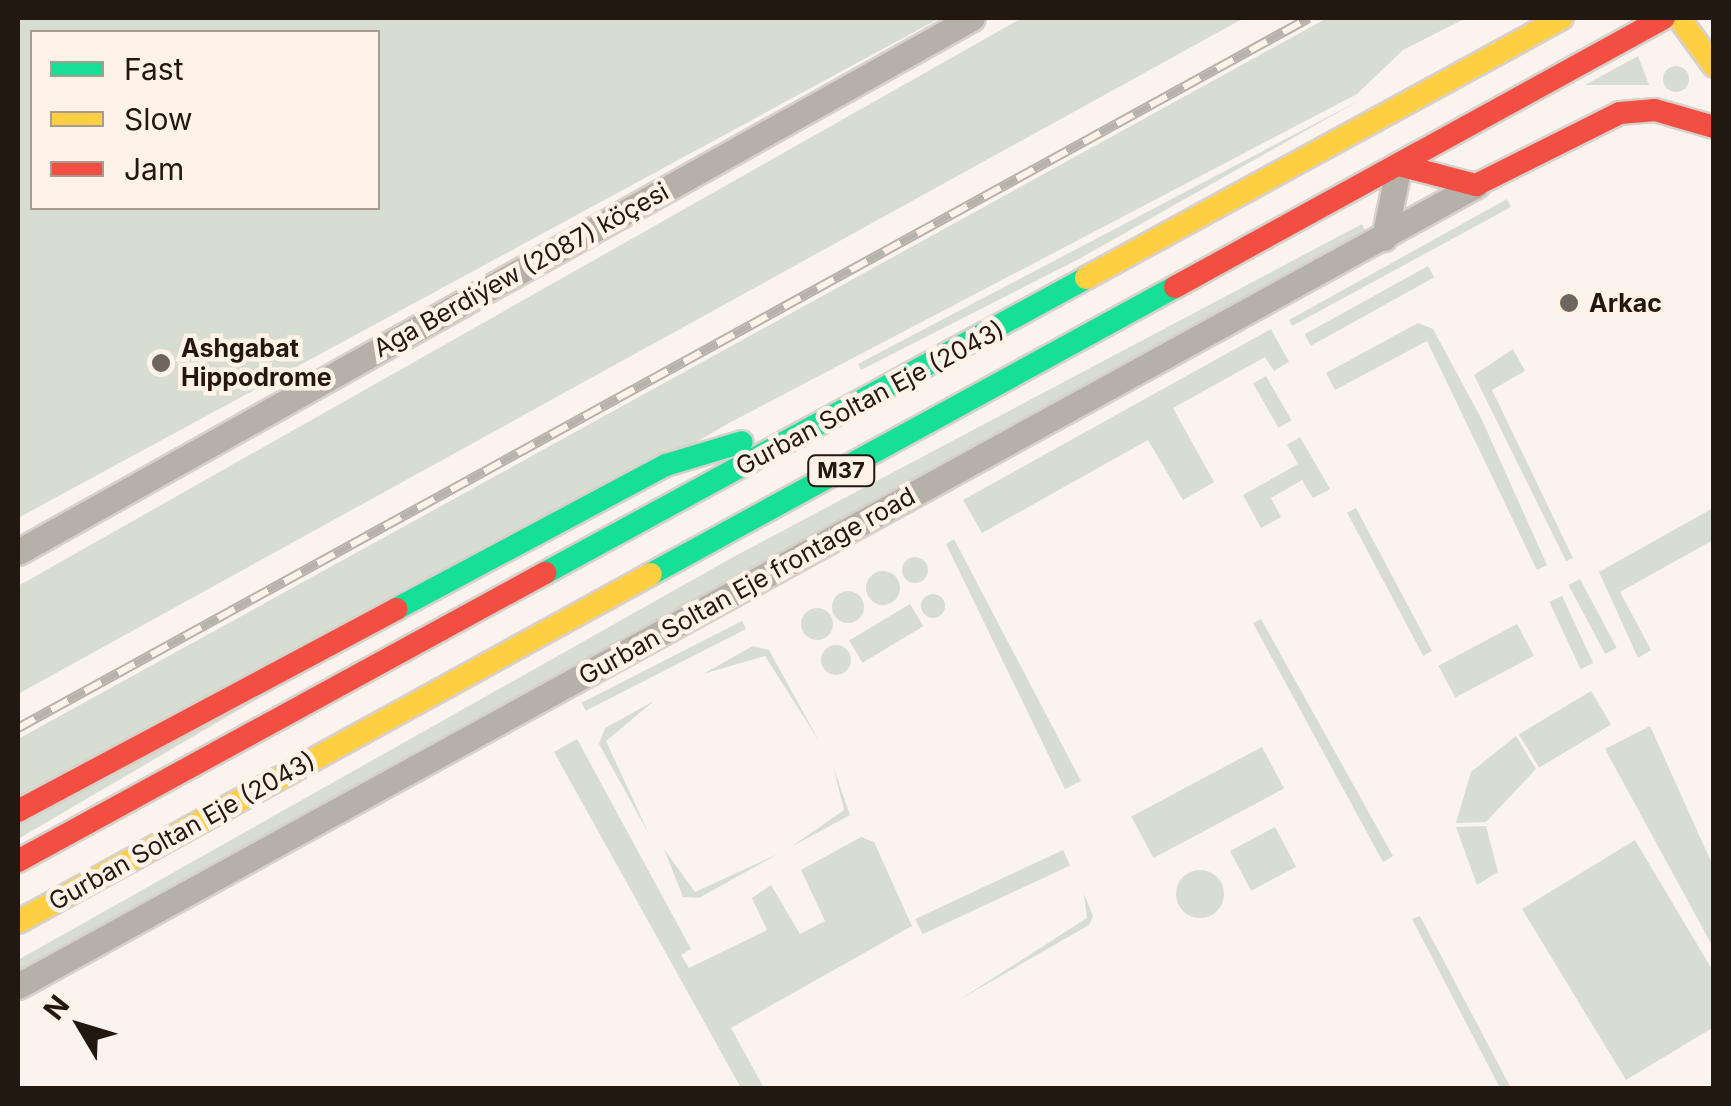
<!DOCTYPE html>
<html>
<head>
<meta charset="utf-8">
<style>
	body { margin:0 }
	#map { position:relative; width:1731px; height:1106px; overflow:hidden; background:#faf3ee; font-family:Inter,sans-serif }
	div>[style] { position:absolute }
	.green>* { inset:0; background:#d7ded1; transform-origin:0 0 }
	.round { border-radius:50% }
	.roads { filter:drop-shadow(2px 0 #d7d0cb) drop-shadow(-2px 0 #d7d0cb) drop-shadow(0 2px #d7d0cb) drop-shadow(0 -2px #d7d0cb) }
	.street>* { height:25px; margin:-12.5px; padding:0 12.5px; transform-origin:12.5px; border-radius:12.5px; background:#b6b1a8 }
	.fast>* { height:22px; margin:-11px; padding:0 11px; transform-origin:11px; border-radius:11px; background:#16e098 }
	.slow>* { height:22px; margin:-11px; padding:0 11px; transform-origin:11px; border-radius:11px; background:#ffcf43 }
	.jam>* { height:22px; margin:-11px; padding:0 11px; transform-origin:11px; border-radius:11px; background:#f24e42 }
	.rail>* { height:10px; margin-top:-5px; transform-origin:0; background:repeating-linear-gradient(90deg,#fff2e9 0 19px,#b7b2aa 0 38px); box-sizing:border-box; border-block:2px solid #b7b2aa }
	.dots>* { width:28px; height:28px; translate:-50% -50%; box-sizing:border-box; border:5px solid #fff2e9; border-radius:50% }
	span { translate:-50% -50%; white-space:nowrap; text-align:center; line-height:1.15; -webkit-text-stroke:9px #fff2e9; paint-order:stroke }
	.shield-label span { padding:2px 8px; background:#fff2e9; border:2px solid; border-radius:8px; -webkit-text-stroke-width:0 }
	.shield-label { font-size:22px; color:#231810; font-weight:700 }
	.street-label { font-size:25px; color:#231810 }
	.poi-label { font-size:25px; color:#231810; font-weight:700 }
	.left { translate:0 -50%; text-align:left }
	.frame { position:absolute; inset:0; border:20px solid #231810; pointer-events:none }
	.legend { position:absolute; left:30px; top:30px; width:350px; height:180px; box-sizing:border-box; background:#fff2e9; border:2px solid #a79b92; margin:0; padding:12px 18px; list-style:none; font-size:30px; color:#231810 }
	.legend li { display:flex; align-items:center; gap:20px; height:50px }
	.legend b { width:50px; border:2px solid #a79b92 }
	.north { position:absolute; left:30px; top:976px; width:100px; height:100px; -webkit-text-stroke:8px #fff2e9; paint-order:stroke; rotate:308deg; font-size:28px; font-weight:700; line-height:40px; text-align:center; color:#231810 }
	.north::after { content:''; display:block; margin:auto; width:35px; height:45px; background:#231810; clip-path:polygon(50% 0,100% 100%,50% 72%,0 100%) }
</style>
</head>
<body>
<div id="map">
	<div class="green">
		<i style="clip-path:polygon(evenodd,18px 18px,940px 18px,18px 518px,18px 18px,32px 32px,378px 32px,378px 208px,32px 208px,32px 32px)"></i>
		<i style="clip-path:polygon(1022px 18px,1244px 18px,18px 694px,18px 586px)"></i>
		<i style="clip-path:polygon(1327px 18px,1466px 18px,1403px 50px,1357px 94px,729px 423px,18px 839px,18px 739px)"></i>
		<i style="clip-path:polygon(1638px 56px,1649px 85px,1585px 85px)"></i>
		<i class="round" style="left:1663px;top:66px;width:26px;height:26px"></i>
		<i style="clip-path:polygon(1360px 100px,1079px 259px,861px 370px,858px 364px)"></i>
		<i style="clip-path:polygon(1507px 199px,1511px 207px,1292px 326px,1289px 320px)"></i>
		<i style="clip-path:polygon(1362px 224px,1366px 233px,18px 973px,18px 960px,735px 556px)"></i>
		<i style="left:1428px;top:266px;width:13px;height:141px;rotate:61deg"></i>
		<i style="clip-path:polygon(1418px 323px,1433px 329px,1481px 418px,1547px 565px,1537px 570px,1427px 341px,1335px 390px,1326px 373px)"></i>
		<i style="clip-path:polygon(1271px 329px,1289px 362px,1274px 371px,1265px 357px,1173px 408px,1214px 482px,1183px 500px,1148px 440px,982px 533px,963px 500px)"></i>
		<i style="clip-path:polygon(1513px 349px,1525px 371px,1492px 390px,1573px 558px,1566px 561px,1474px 375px)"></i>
		<i style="left:1266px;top:376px;width:51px;height:15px;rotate:60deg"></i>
		<i style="clip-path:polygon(1300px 437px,1330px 489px,1313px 498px,1302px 480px,1271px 498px,1281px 517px,1261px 528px,1243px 495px,1298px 464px,1287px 445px)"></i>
		<i style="left:1356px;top:508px;width:162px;height:10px;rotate:62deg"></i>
		<i style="clip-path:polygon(1713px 508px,1713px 540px,1620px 592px,1651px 650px,1638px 658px,1599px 572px)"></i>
		<i style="clip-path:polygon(954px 539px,1081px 781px,1065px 789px,946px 544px)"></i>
		<i class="round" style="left:902px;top:557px;width:26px;height:26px"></i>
		<i class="round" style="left:866px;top:571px;width:34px;height:34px"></i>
		<i style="left:1580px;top:579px;width:78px;height:13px;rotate:62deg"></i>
		<i class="round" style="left:832px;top:591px;width:32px;height:32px"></i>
		<i class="round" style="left:921px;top:594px;width:24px;height:24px"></i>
		<i style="left:1562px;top:596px;width:74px;height:14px;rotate:65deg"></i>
		<i style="left:910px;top:604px;width:26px;height:71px;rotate:59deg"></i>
		<i class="round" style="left:801px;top:608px;width:32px;height:32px"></i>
		<i style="clip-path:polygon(1261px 619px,1393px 856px,1383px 862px,1253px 623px)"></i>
		<i style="left:742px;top:621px;width:9px;height:180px;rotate:63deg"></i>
		<i style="left:1517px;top:624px;width:36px;height:89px;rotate:62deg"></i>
		<i class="round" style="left:821px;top:645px;width:30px;height:30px"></i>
		<i style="clip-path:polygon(753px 646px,769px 650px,819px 741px,765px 656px,703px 674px)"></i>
		<i style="left:1591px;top:691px;width:39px;height:84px;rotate:59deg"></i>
		<i style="clip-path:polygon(654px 701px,606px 741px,649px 834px,599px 744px,605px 728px)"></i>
		<i style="clip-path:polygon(1650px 726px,1713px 866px,1713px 947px,1605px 749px)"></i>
		<i style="clip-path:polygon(1516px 736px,1536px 769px,1486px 822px,1456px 823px,1471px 772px)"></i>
		<i style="clip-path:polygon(577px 739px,691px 949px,681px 955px,689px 968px,767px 930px,752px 898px,771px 885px,800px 934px,825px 921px,801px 870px,861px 837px,874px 842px,912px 926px,731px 1028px,764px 1088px,741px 1088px,554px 752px)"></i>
		<i style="left:1262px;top:747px;width:47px;height:148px;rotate:62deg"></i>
		<i style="clip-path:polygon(833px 766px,850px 815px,791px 847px,844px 810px)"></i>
		<i style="clip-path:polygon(1486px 826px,1498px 872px,1477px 885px,1456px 827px)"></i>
		<i style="left:1275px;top:827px;width:45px;height:51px;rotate:62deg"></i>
		<i style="clip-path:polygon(1635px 840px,1713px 971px,1714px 1027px,1626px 1080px,1522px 909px)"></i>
		<i style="clip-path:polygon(664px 849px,695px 892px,778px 854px,699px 898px,683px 897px)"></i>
		<i style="left:1063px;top:850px;width:17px;height:163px;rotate:65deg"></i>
		<i class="round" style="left:1176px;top:870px;width:48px;height:48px"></i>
		<i style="clip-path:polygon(1084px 894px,1093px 916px,1089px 925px,959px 1000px,1087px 918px)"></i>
		<i style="clip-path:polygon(1420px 916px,1511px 1088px,1500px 1088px,1412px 919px)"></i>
	</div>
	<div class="roads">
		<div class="street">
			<i style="left:1384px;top:238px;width:75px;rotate:-78.4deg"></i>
			<i style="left:18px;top:552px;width:1093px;rotate:-29.24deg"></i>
			<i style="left:18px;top:986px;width:1664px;rotate:-28.78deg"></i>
		</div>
		<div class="fast">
			<i style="left:545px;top:573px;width:616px;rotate:-28.6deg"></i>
			<i style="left:651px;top:574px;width:597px;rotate:-28.71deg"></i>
			<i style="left:396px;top:609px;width:306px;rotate:-28.1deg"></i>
			<i style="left:666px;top:465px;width:79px;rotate:-16.8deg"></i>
		</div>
		<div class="slow">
			<i style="left:1679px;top:18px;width:59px;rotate:53.9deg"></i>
			<i style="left:1086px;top:278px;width:542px;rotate:-28.64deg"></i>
			<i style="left:18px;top:922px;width:722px;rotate:-28.8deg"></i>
		</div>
		<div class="jam">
			<i style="left:1399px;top:165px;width:80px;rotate:14.6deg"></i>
			<i style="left:1476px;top:185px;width:161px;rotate:-26.6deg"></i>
			<i style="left:1620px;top:113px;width:35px;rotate:-5deg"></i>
			<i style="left:1655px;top:110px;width:61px;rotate:16.1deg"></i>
			<i style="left:1175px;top:287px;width:558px;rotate:-28.82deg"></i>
			<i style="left:18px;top:811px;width:429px;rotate:-28.1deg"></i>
			<i style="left:18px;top:861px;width:601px;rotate:-28.66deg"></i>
		</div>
	</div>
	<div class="rail">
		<i style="left:18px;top:728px;width:1473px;rotate:-28.81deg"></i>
	</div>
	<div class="dots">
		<i style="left:1569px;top:303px;background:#6e655e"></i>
		<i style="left:161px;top:363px;background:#6e655e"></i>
	</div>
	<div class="shield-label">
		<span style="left:841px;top:471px">M37</span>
	</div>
	<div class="street-label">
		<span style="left:521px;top:270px;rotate:-29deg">Aga Berdiýew (2087) köçesi</span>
		<span style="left:870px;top:398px;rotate:-28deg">Gurban Soltan Eje (2043)</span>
		<span style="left:747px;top:586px;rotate:-29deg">Gurban Soltan Eje frontage road</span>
		<span style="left:182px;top:831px;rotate:-29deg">Gurban Soltan Eje (2043)</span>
	</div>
	<div class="poi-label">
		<span class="left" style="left:1589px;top:303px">Arkac</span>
		<span class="left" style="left:181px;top:363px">Ashgabat<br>Hippodrome</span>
	</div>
	<div class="frame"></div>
	<ul class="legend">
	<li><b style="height:12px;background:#16e098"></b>Fast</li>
	<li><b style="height:12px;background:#ffcf43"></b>Slow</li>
	<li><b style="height:12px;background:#f24e42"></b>Jam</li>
	</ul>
	<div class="north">N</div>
</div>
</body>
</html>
